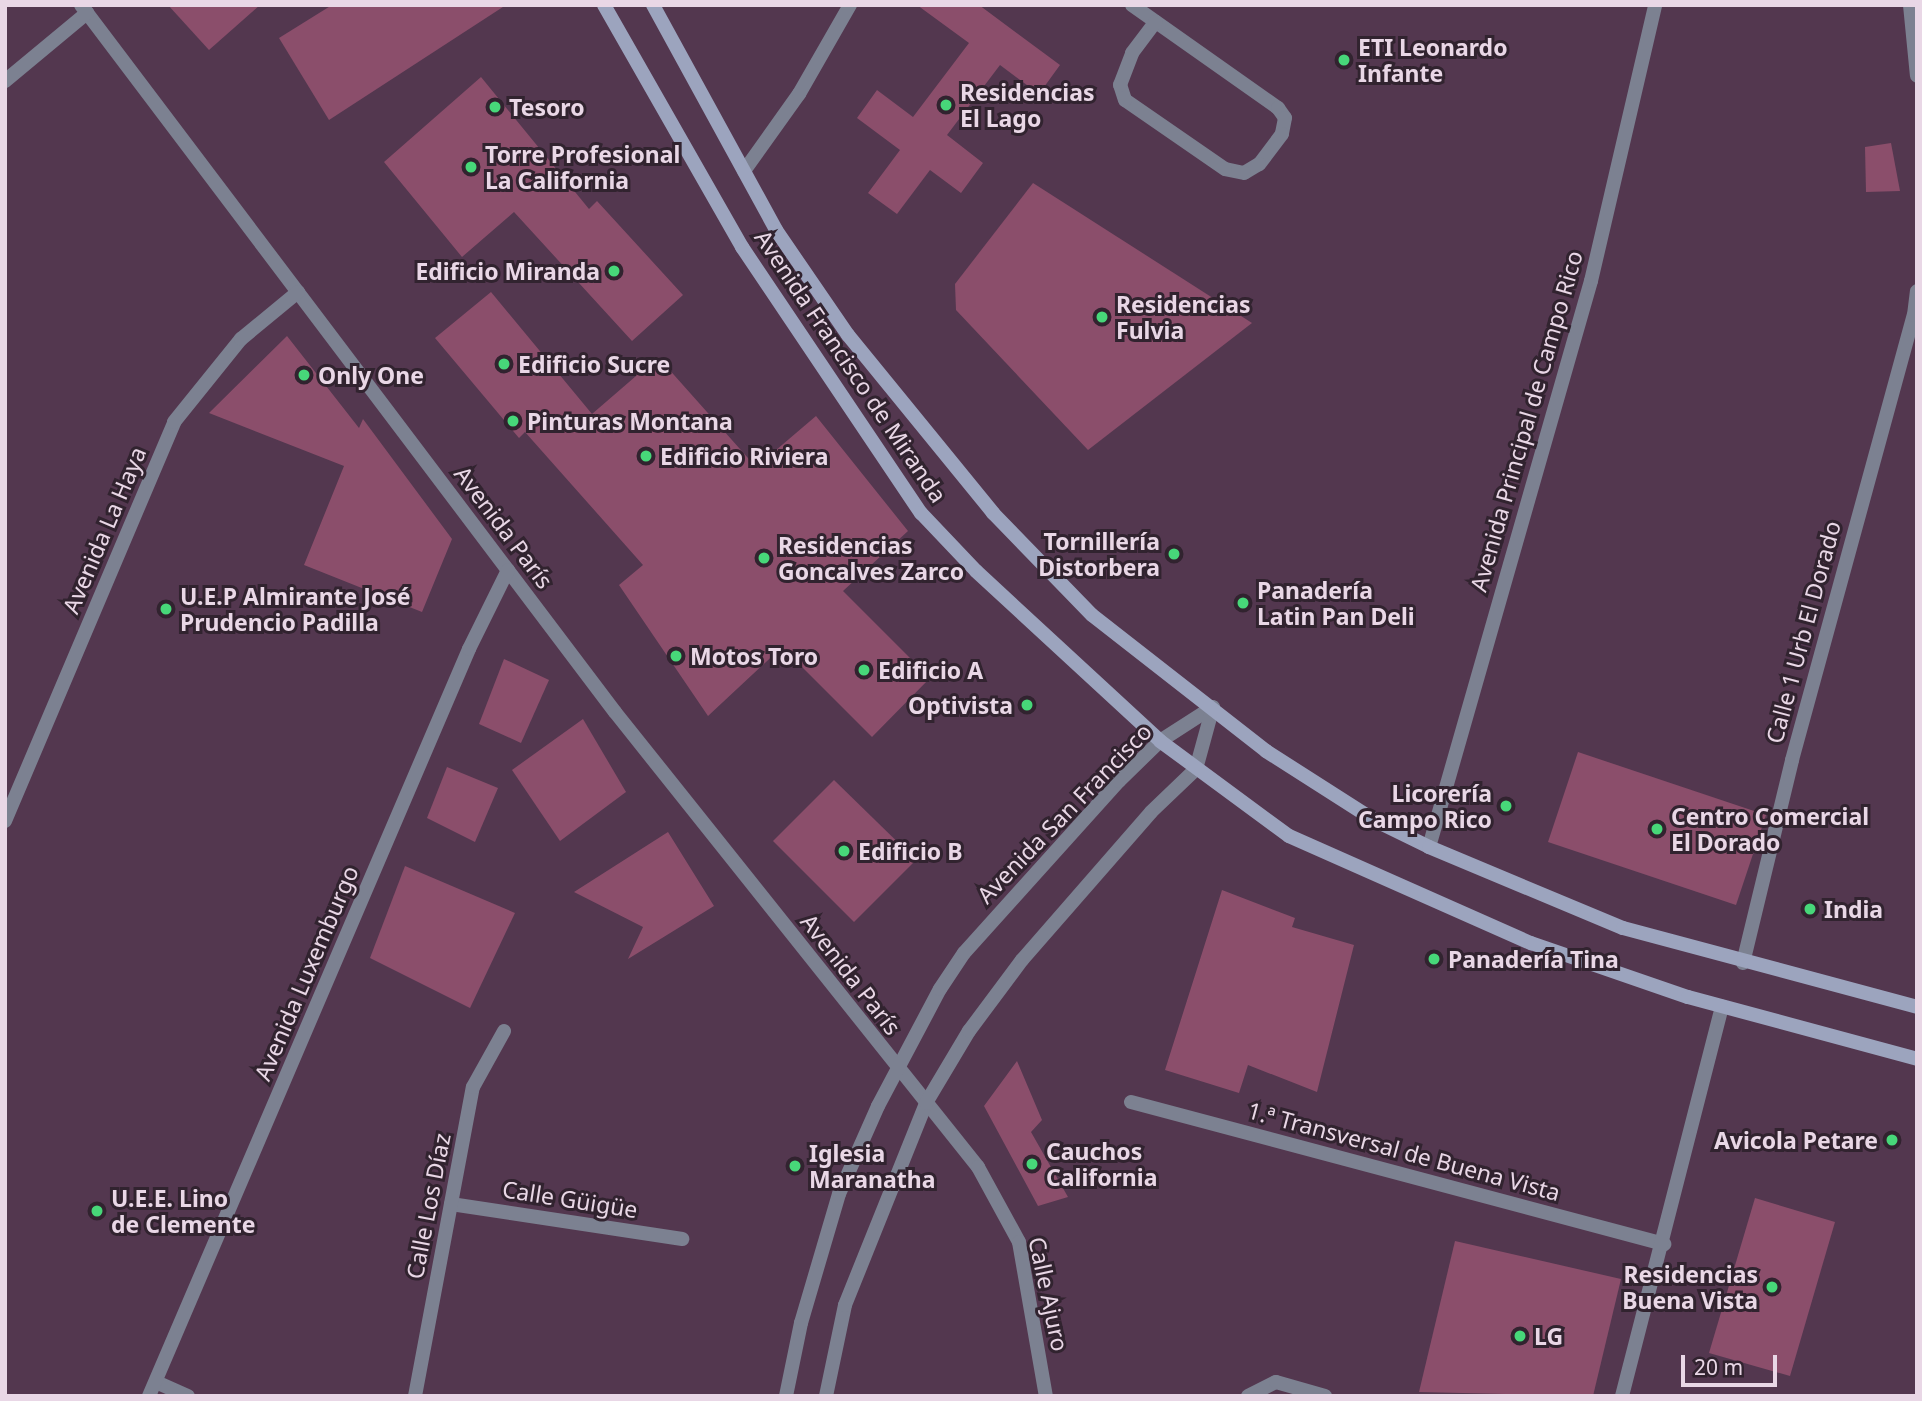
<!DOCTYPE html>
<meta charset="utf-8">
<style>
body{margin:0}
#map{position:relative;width:1922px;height:1401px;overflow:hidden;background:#53374f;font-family:"Noto Sans",sans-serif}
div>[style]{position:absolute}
.building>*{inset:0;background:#8b4e6b}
.service>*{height:14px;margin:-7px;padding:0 7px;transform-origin:7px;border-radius:7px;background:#7c8191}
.minor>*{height:14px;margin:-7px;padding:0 7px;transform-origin:7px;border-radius:7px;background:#7c8191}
.tertiary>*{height:14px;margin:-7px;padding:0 7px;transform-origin:7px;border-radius:7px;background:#7c8191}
.secondary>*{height:14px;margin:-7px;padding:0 7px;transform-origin:7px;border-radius:7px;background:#9ca4be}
.dots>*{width:19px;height:19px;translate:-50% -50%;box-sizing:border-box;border:4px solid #31232f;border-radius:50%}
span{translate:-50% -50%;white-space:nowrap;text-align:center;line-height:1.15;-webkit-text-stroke:6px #31232f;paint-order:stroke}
.poi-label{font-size:23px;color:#e9d7e6;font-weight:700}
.left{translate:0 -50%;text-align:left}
.right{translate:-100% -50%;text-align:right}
.street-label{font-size:23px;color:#e9d7e6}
.frame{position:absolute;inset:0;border:7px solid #e9d7e6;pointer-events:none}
.scale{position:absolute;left:1681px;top:1355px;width:96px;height:32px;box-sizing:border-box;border:4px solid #e9d7e6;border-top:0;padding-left:9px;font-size:21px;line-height:24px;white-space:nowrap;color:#e9d7e6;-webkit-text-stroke:5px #31232f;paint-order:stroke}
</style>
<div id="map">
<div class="building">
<div style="clip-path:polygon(168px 5px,260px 5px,209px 50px)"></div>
<div style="clip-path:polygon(332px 5px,506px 5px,329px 120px,279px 38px)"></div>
<div style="clip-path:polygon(917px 5px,979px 5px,1060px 65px,1039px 94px,1000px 65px,947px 135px,983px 163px,961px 193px,930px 170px,897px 214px,868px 193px,900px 150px,857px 118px,877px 90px,913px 117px,969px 43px)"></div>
<div style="clip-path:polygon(481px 77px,589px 209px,597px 201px,683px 295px,632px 341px,514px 212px,462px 257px,384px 162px)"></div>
<div style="clip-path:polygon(1891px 143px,1900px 191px,1866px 192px,1865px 147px)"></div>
<div style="clip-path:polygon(1033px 183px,1252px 323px,1088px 450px,956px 310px,955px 284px)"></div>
<div style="clip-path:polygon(491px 292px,592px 414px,658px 357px,756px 467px,816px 416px,908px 531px,843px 591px,930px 678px,872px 737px,782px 647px,708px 716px,619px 585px,643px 565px,525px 432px,519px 438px,435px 338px)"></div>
<div style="clip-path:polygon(287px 336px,359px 428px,363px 419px,452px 539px,422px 612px,304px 565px,344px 466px,209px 413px)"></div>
<div style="clip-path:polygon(504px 659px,549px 680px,521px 743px,479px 724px)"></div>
<div style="clip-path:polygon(583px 719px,626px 792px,560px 841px,512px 770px)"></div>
<div style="clip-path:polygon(1578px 752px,1766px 815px,1736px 905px,1548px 842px)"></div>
<div style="clip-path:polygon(447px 767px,498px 788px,475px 842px,427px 818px)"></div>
<div style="clip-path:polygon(834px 780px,916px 860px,854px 922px,773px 841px)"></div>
<div style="clip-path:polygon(668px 832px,714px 906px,628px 959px,643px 927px,574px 892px)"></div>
<div style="clip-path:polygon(405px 866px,515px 913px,470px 1008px,370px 958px)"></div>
<div style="clip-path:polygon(1222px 890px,1295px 918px,1292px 927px,1354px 945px,1317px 1092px,1248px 1065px,1239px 1093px,1165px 1070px)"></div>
<div style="clip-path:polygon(1017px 1061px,1042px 1120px,1031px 1132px,1068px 1197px,1038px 1206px,984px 1106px)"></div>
<div style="clip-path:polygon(1755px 1198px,1835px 1222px,1790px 1376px,1709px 1353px)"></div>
<div style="clip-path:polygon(1455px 1241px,1621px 1279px,1593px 1396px,1419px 1392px)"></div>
</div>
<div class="service">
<div style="left:1132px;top:5px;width:179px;rotate:35.2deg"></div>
<div style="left:1278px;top:108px;width:12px;rotate:55deg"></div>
<div style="left:1285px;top:118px;width:16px;rotate:101deg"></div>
<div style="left:1282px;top:134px;width:38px;rotate:127deg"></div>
<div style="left:1259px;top:164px;width:17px;rotate:149deg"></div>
<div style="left:1244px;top:173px;width:19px;rotate:-168deg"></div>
<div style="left:1225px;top:169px;width:121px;rotate:-145.4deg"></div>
<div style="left:1125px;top:100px;width:16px;rotate:-108deg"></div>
<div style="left:1120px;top:85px;width:34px;rotate:-69deg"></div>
<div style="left:1132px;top:53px;width:39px;rotate:-53deg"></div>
</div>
<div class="minor">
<div style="left:81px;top:5px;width:886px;rotate:52.94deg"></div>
<div style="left:615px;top:712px;width:582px;rotate:51.42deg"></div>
<div style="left:978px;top:1167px;width:85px;rotate:61.3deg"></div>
<div style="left:1019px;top:1242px;width:156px;rotate:80.1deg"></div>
<div style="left:1910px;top:5px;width:71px;rotate:84.4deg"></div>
<div style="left:5px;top:81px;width:107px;rotate:-39.7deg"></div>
<div style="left:744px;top:171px;width:95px;rotate:-54.5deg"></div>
<div style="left:799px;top:94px;width:103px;rotate:-60.2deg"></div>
<div style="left:5px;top:821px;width:433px;rotate:-67deg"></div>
<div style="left:174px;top:422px;width:107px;rotate:-51.1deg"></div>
<div style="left:241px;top:339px;width:74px;rotate:-39.5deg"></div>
<div style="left:1429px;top:847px;width:589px;rotate:-74.03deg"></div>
<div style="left:1591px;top:281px;width:283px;rotate:-76.9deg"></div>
<div style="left:1743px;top:963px;width:209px;rotate:-76.4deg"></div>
<div style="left:1792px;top:760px;width:461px;rotate:-74.7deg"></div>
<div style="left:1914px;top:315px;width:24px;rotate:-83deg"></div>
<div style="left:1131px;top:1102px;width:552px;rotate:14.92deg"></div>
<div style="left:451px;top:1204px;width:234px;rotate:8.6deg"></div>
<div style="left:156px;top:1382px;width:35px;rotate:24deg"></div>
<div style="left:149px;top:1396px;width:813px;rotate:-66.81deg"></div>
<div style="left:469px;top:649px;width:88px;rotate:-63.7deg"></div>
<div style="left:415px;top:1396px;width:314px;rotate:-79.4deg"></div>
<div style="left:473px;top:1087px;width:64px;rotate:-61deg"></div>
<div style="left:1248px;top:1396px;width:31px;rotate:-27deg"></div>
<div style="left:1276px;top:1382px;width:51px;rotate:15.9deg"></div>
<div style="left:1622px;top:1396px;width:402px;rotate:-75.6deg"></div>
</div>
<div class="tertiary">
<div style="left:786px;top:1396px;width:75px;rotate:-78.4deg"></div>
<div style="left:801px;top:1323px;width:134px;rotate:-73.6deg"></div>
<div style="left:839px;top:1194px;width:96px;rotate:-66.1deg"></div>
<div style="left:878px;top:1106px;width:132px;rotate:-62.1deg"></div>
<div style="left:940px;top:989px;width:43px;rotate:-56.3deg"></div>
<div style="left:964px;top:953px;width:232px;rotate:-48deg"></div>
<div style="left:1119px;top:781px;width:57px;rotate:-44.3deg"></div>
<div style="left:1160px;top:741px;width:63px;rotate:-32.7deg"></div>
<div style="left:826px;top:1396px;width:93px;rotate:-78.2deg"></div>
<div style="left:845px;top:1305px;width:218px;rotate:-68.1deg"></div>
<div style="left:926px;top:1103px;width:84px;rotate:-59.2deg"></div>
<div style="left:969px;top:1031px;width:89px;rotate:-53.3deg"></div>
<div style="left:1022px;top:960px;width:196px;rotate:-48.9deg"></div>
<div style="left:1151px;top:812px;width:62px;rotate:-43.7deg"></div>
<div style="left:1196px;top:769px;width:64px;rotate:-74.7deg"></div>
</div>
<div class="secondary">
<div style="left:604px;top:5px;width:279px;rotate:60.3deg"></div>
<div style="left:742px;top:247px;width:321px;rotate:56.1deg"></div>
<div style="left:921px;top:513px;width:80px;rotate:46.5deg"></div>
<div style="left:976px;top:571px;width:251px;rotate:42.7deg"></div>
<div style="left:1160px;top:741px;width:160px;rotate:36.4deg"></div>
<div style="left:1289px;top:836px;width:265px;rotate:23.9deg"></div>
<div style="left:1531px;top:943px;width:166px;rotate:19deg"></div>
<div style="left:1688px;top:997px;width:237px;rotate:15.1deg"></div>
<div style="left:653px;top:5px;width:256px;rotate:61.3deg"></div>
<div style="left:776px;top:230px;width:127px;rotate:55.6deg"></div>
<div style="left:848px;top:335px;width:230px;rotate:50.8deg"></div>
<div style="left:993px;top:513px;width:142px;rotate:45.9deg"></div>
<div style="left:1092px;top:615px;width:221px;rotate:38deg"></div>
<div style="left:1266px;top:751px;width:128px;rotate:32.6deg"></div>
<div style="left:1374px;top:820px;width:61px;rotate:26.1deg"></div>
<div style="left:1429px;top:847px;width:210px;rotate:22.7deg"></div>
<div style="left:1623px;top:928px;width:304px;rotate:15deg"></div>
</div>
<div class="dots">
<div style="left:1344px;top:60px;background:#47d779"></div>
<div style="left:946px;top:105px;background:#47d779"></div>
<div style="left:495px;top:107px;background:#47d779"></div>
<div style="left:471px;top:167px;background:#47d779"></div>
<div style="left:614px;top:271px;background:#47d779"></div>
<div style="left:1102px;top:317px;background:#47d779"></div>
<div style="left:504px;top:364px;background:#47d779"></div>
<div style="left:304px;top:375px;background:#47d779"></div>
<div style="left:513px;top:421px;background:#47d779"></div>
<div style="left:646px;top:456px;background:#47d779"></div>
<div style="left:1174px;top:554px;background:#47d779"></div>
<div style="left:764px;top:558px;background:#47d779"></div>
<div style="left:1243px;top:603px;background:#47d779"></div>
<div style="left:166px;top:609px;background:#47d779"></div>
<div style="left:676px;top:656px;background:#47d779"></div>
<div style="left:864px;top:670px;background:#47d779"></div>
<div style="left:1027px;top:705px;background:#47d779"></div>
<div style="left:1506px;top:806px;background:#47d779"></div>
<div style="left:1657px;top:829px;background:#47d779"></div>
<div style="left:844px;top:851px;background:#47d779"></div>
<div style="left:1810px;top:909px;background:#47d779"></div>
<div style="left:1434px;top:959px;background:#47d779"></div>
<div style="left:1892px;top:1140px;background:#47d779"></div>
<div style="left:1032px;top:1164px;background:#47d779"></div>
<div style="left:795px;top:1166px;background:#47d779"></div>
<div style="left:97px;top:1211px;background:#47d779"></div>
<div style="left:1772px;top:1287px;background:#47d779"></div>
<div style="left:1520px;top:1336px;background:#47d779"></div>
</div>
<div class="poi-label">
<span class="left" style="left:1358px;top:60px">ETI Leonardo<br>Infante</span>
<span class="left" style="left:960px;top:105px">Residencias<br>El Lago</span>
<span class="left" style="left:509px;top:107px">Tesoro</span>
<span class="left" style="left:485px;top:167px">Torre Profesional<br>La California</span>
<span class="right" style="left:600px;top:271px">Edificio Miranda</span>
<span class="left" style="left:1116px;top:317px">Residencias<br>Fulvia</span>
<span class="left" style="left:518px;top:364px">Edificio Sucre</span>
<span class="left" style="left:318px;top:375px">Only One</span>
<span class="left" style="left:527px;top:421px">Pinturas Montana</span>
<span class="left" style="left:660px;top:456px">Edificio Riviera</span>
<span class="right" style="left:1160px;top:554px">Tornillería<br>Distorbera</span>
<span class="left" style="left:778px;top:558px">Residencias<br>Goncalves Zarco</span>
<span class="left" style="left:1257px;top:603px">Panadería<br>Latin Pan Deli</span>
<span class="left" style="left:180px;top:609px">U.E.P Almirante José<br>Prudencio Padilla</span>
<span class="left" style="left:690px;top:656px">Motos Toro</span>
<span class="left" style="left:878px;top:670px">Edificio A</span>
<span class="right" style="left:1013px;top:705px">Optivista</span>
<span class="right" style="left:1492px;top:806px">Licorería<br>Campo Rico</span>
<span class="left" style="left:1671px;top:829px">Centro Comercial<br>El Dorado</span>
<span class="left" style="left:858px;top:851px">Edificio B</span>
<span class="left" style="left:1824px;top:909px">India</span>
<span class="left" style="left:1448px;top:959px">Panadería Tina</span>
<span class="right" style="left:1878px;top:1140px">Avicola Petare</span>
<span class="left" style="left:1046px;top:1164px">Cauchos<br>California</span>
<span class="left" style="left:809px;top:1166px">Iglesia<br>Maranatha</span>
<span class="left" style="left:111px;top:1211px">U.E.E. Lino<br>de Clemente</span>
<span class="right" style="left:1758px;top:1287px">Residencias<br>Buena Vista</span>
<span class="left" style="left:1534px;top:1336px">LG</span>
</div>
<div class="street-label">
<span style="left:851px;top:366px;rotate:56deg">Avenida Francisco de Miranda</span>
<span style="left:1526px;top:421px;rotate:-74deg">Avenida Principal de Campo Rico</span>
<span style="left:504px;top:527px;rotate:53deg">Avenida París</span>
<span style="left:104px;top:530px;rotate:-67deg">Avenida La Haya</span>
<span style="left:1803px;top:632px;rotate:-75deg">Calle 1 Urb El Dorado</span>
<span style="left:1064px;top:813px;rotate:-46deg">Avenida San Francisco</span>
<span style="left:306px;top:973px;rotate:-67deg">Avenida Luxemburgo</span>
<span style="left:851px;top:974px;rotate:52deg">Avenida París</span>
<span style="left:1404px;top:1151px;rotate:15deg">1.ª Transversal de Buena Vista</span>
<span style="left:570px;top:1199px;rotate:9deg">Calle Güigüe</span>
<span style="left:428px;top:1206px;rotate:-79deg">Calle Los Díaz</span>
<span style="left:1049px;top:1294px;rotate:78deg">Calle Ajuro</span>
</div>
<div class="frame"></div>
<div class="scale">20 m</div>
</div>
